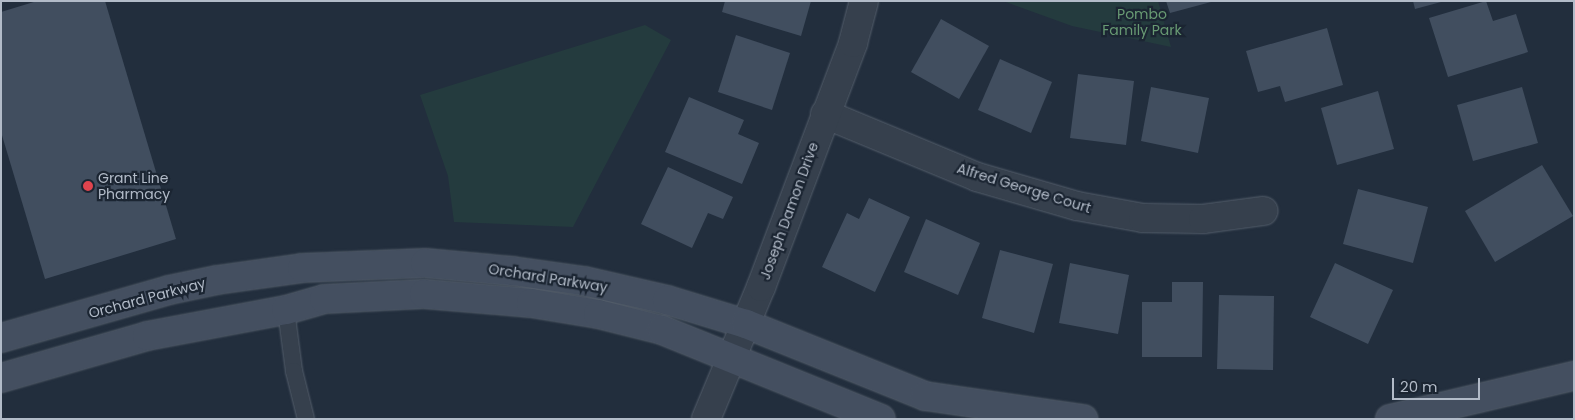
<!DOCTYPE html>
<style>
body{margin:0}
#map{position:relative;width:1575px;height:420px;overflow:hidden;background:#222e3d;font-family:Poppins,sans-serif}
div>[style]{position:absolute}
.green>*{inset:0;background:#243b3e}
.building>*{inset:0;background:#414e5f}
.roads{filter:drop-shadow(0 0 1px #545e6b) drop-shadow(0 0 1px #545e6b)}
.lane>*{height:16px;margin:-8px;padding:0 8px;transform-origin:8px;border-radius:8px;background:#36404d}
.street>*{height:28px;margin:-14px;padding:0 14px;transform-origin:14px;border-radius:14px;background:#36404d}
.secondary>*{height:28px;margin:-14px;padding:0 14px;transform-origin:14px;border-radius:14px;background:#444f60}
.dots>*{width:14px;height:14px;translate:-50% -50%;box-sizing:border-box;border:2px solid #1b2532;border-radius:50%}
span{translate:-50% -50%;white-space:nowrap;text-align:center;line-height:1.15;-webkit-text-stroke:4.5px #1b2532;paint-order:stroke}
.park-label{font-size:14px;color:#689a73}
.poi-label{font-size:14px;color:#b2bbc8}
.left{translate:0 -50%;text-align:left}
.street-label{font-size:14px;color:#b2bbc8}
.frame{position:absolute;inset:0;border:2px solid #b2bbc8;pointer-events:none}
.scale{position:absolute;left:1392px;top:378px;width:88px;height:22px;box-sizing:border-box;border:2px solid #b2bbc8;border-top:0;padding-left:6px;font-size:15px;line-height:18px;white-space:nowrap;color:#b2bbc8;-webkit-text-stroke:4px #1b2532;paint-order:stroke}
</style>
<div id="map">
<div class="green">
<div style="clip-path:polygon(1003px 1px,1158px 1px,1171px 47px,1072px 26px)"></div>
<div style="clip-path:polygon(645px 25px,671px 40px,573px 227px,454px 222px,448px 176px,420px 95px)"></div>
</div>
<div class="building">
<div style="clip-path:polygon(37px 1px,105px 1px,176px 239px,45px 279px,1px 132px,1px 12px)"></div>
<div style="clip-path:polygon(725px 1px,811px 1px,801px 36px,722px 12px)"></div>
<div style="clip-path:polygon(1166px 1px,1211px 1px,1211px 2px,1170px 13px)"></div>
<div style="clip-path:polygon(1413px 1px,1441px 1px,1441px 2px,1415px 9px)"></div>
<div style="clip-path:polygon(1486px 1px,1493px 21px,1516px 14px,1528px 52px,1448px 77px,1429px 18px)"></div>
<div style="clip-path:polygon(941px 19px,989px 46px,959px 99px,911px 72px)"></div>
<div style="clip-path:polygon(1327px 28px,1343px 85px,1285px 102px,1280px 86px,1258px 92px,1246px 51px)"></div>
<div style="clip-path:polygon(736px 35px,790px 53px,772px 110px,718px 92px)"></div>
<div style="clip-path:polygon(1000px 59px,1052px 82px,1031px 133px,978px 110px)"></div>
<div style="clip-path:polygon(1078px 74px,1134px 81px,1126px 145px,1070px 138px)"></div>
<div style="clip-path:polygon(1151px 87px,1209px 98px,1198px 153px,1141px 141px)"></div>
<div style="clip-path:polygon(1522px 87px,1538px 143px,1473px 161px,1457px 105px)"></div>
<div style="clip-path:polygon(1378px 91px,1394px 149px,1337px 165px,1321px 108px)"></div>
<div style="clip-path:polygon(689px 97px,744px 120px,738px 134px,759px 143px,742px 184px,665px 152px)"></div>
<div style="clip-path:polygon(1542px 165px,1573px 216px,1495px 262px,1465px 211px)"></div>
<div style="clip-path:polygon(668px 167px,733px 197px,723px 219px,708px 213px,692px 248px,641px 224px)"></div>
<div style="clip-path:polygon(1358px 189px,1428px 207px,1413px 263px,1343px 244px)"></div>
<div style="clip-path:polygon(869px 198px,910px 217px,875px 292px,822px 267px,847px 213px,859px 219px)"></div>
<div style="clip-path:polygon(926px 219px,980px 243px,958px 295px,904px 272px)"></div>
<div style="clip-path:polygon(1000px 250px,1053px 264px,1034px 333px,982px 318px)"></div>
<div style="clip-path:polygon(1070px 263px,1129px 275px,1118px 334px,1059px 323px)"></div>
<div style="clip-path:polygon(1335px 263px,1393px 290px,1368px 344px,1310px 317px)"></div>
<div style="clip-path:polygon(1172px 282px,1203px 282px,1202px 357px,1142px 357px,1142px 302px,1172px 302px)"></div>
<div style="clip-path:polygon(1219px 295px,1274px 296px,1273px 370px,1217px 369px)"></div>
</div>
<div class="roads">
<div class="lane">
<div style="left:286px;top:310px;width:62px;rotate:82.5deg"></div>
<div style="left:294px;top:371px;width:49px;rotate:76deg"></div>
</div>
<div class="street">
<div style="left:825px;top:114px;width:165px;rotate:22.5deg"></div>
<div style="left:977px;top:177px;width:104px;rotate:16.2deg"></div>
<div style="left:1077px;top:206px;width:67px;rotate:10.3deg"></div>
<div style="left:1143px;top:218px;width:60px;rotate:1deg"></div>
<div style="left:1203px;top:219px;width:61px;rotate:-7.6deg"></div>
<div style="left:706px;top:419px;width:143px;rotate:-67.4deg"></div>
<div style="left:761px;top:287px;width:261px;rotate:-69.3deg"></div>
<div style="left:853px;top:43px;width:43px;rotate:-75.3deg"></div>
</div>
<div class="secondary">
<div style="left:1px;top:338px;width:175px;rotate:-15.9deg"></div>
<div style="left:169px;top:290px;width:49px;rotate:-11.8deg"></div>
<div style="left:217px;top:280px;width:86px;rotate:-8deg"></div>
<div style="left:302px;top:268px;width:123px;rotate:-2.3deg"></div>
<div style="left:425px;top:263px;width:88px;rotate:5.2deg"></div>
<div style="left:513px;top:271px;width:72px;rotate:8deg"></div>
<div style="left:584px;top:281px;width:85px;rotate:12.9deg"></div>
<div style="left:667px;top:300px;width:83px;rotate:16.9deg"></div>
<div style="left:746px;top:324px;width:193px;rotate:21.9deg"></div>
<div style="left:925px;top:396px;width:160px;rotate:8.3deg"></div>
<div style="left:1px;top:378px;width:152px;rotate:-16deg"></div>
<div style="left:147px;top:336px;width:141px;rotate:-10.6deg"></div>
<div style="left:286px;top:310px;width:40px;rotate:-16deg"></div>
<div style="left:324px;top:299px;width:100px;rotate:-2.9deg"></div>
<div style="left:424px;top:294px;width:107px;rotate:4.8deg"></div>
<div style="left:531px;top:303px;width:68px;rotate:9.3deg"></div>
<div style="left:598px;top:314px;width:66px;rotate:14deg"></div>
<div style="left:662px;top:330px;width:236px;rotate:22.1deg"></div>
<div style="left:1390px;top:419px;width:189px;rotate:-13.2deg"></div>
</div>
</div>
<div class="dots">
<div style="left:88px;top:186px;background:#e0444e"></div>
</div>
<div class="park-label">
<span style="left:1142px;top:22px">Pombo<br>Family Park</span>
</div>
<div class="poi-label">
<span class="left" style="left:98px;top:186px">Grant Line<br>Pharmacy</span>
</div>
<div class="street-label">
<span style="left:1024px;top:188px;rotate:17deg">Alfred George Court</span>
<span style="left:789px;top:211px;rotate:-70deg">Joseph Damon Drive</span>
<span style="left:548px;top:278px;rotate:9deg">Orchard Parkway</span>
<span style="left:147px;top:298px;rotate:-15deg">Orchard Parkway</span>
</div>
<div class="frame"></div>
<div class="scale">20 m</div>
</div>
